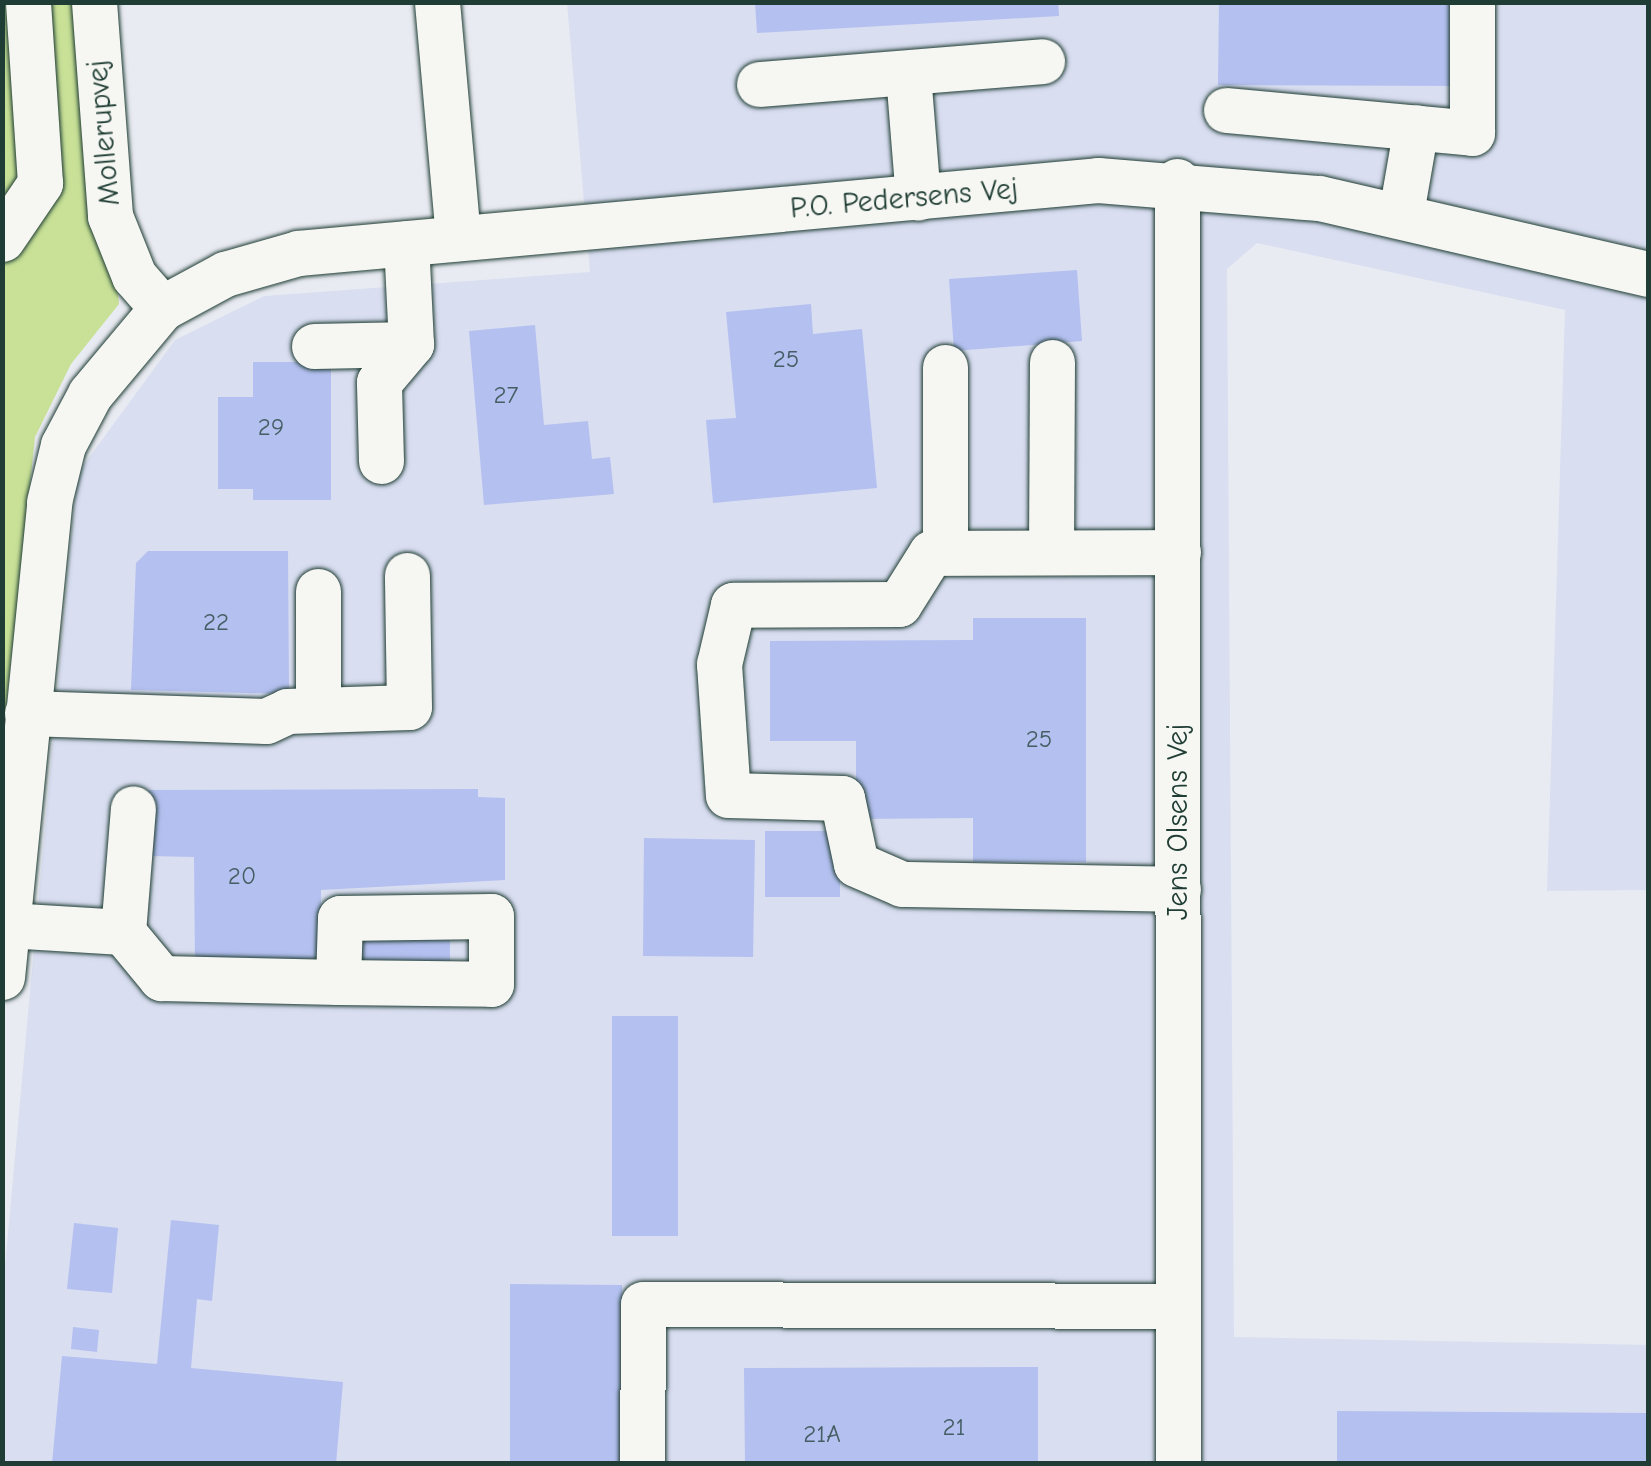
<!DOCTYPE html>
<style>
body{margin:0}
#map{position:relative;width:1651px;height:1466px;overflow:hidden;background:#e9ebf2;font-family:"Comic Neue",sans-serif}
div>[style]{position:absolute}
.built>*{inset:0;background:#d9def1}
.green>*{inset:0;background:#c8e197}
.building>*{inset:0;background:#b4c0f0}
.roads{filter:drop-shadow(0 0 2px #1f3d34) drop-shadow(0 0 2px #1f3d34)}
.minor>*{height:45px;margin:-22.5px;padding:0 22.5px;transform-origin:22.5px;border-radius:22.5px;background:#f6f6f2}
span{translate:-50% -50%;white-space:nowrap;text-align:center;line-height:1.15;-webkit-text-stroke:10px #f6f6f2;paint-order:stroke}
.number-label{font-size:25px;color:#445e63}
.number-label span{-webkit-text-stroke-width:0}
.street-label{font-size:30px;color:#1f3d34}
.frame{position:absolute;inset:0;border:5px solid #1f3d34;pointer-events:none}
</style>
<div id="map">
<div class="built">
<div style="clip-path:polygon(567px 3px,1648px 3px,1648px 890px,1547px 891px,1565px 310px,1257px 243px,1227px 269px,1234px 1337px,1648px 1345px,1648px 1463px,3px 1464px,3px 1289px,77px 474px,175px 340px,264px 296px,590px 272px)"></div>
</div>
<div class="green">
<div style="clip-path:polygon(3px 3px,86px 3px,119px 304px,71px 364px,35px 437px,3px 736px)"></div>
</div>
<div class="building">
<div style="clip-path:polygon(755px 2px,1058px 2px,1059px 16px,757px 33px)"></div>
<div style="clip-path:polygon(1219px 2px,1466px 2px,1465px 86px,1218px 85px)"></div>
<div style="clip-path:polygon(1077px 270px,1082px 341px,954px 351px,949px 279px)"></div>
<div style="clip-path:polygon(811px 304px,813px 334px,862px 329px,877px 488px,713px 503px,706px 420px,736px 418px,726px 312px)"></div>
<div style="clip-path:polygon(535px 325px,544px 425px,588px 421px,592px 459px,610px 457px,614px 494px,484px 505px,469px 331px)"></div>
<div style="clip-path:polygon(253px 362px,331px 362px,331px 500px,253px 500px,253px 489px,218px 489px,218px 397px,253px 397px)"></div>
<div style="clip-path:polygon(148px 551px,288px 551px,289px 694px,131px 690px,136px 563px)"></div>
<div style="clip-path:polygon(973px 618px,1086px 618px,1086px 862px,973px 862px,973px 818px,856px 819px,856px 741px,770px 741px,770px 641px,973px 640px)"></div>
<div style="clip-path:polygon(478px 789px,478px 797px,505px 798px,505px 880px,321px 890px,320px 965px,195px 966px,194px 857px,150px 856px,148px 790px)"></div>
<div style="clip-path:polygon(765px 831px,840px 831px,840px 897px,765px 897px)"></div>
<div style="clip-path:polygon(644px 838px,755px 840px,753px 957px,643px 956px)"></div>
<div style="clip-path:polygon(355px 935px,450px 935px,450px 971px,355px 971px)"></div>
<div style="clip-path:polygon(612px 1016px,678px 1016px,678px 1236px,612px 1236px)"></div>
<div style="clip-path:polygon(171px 1220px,219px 1225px,212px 1301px,197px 1299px,191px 1368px,343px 1382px,336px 1464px,52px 1464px,62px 1356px,157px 1364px)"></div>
<div style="clip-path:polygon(74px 1223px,118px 1228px,112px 1293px,67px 1289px)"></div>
<div style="clip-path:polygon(510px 1284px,622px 1285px,621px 1464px,510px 1464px)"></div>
<div style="clip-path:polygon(73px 1327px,99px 1330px,97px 1352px,71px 1349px)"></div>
<div style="clip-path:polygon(1038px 1367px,1038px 1464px,745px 1464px,744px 1368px)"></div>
<div style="clip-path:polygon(1337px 1411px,1648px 1413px,1648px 1464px,1337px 1464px)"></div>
</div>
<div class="roads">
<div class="minor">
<div style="left:94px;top:2px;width:215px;rotate:85.7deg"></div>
<div style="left:110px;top:216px;width:65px;rotate:68.2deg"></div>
<div style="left:134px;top:276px;width:43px;rotate:48.8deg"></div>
<div style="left:437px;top:2px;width:237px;rotate:84.9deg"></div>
<div style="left:908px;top:74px;width:124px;rotate:85.4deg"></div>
<div style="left:759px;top:84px;width:284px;rotate:-4.6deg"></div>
<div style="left:1226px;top:110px;width:247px;rotate:5.3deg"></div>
<div style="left:1472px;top:133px;width:131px;rotate:-90deg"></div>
<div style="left:1177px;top:181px;width:1283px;rotate:89.96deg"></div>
<div style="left:1401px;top:213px;width:87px;rotate:-80.1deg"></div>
<div style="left:2px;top:239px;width:68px;rotate:-55.8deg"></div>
<div style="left:40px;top:183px;width:181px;rotate:-93.8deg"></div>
<div style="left:314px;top:346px;width:97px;rotate:-1.2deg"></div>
<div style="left:411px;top:344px;width:101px;rotate:-92.8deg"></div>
<div style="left:945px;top:367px;width:185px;rotate:90deg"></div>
<div style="left:381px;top:461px;width:79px;rotate:-91.5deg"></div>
<div style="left:379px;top:382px;width:50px;rotate:-49.9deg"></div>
<div style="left:1051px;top:552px;width:190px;rotate:-89.7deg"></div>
<div style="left:1178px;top:552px;width:247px;rotate:179.8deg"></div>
<div style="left:931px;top:553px;width:60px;rotate:122.1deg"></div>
<div style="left:899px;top:604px;width:166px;rotate:179.7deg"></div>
<div style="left:733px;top:605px;width:61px;rotate:103.3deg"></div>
<div style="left:719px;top:664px;width:131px;rotate:86.1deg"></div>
<div style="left:728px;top:795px;width:114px;rotate:1.5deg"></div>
<div style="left:842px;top:798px;width:67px;rotate:78deg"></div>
<div style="left:856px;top:864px;width:50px;rotate:23.5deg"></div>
<div style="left:902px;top:884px;width:276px;rotate:1deg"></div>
<div style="left:318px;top:591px;width:119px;rotate:90deg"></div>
<div style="left:27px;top:713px;width:239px;rotate:1.9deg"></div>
<div style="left:266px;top:721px;width:23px;rotate:-25deg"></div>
<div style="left:287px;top:711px;width:122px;rotate:-1.9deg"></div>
<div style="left:409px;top:707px;width:132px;rotate:-90.9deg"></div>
<div style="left:7px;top:925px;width:116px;rotate:3.5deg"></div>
<div style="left:123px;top:932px;width:60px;rotate:50.4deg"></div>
<div style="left:161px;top:978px;width:177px;rotate:1.3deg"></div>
<div style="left:338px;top:982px;width:153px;rotate:0.7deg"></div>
<div style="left:491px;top:984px;width:68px;rotate:-90deg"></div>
<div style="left:491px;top:916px;width:151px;rotate:179.2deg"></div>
<div style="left:340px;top:918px;width:64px;rotate:91.8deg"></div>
<div style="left:123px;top:932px;width:124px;rotate:-85.4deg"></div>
<div style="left:2px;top:977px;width:477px;rotate:-84.3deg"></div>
<div style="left:49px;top:502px;width:59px;rotate:-76.2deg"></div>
<div style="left:63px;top:445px;width:58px;rotate:-62.1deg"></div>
<div style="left:90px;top:394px;width:112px;rotate:-50.1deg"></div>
<div style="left:162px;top:308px;width:72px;rotate:-28.4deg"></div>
<div style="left:225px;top:274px;width:76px;rotate:-16deg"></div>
<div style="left:298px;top:253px;width:803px;rotate:-5.21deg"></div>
<div style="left:1098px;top:180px;width:222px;rotate:4.7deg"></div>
<div style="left:1319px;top:198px;width:338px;rotate:13deg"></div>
<div style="left:642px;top:1464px;width:160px;rotate:-89.6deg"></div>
<div style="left:643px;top:1304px;width:535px;rotate:0.21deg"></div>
</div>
</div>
<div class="number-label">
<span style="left:786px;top:359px">25</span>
<span style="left:506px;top:395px">27</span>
<span style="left:271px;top:427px">29</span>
<span style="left:216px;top:622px">22</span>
<span style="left:1039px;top:739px">25</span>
<span style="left:242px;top:876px">20</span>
<span style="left:954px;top:1427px">21</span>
<span style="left:822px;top:1434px">21A</span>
</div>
<div class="street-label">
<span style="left:104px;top:133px;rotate:-95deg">Mollerupvej</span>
<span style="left:904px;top:199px;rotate:-5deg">P.O. Pedersens Vej</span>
<span style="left:1178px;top:822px;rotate:-90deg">Jens Olsens Vej</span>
</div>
<div class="frame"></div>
</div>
